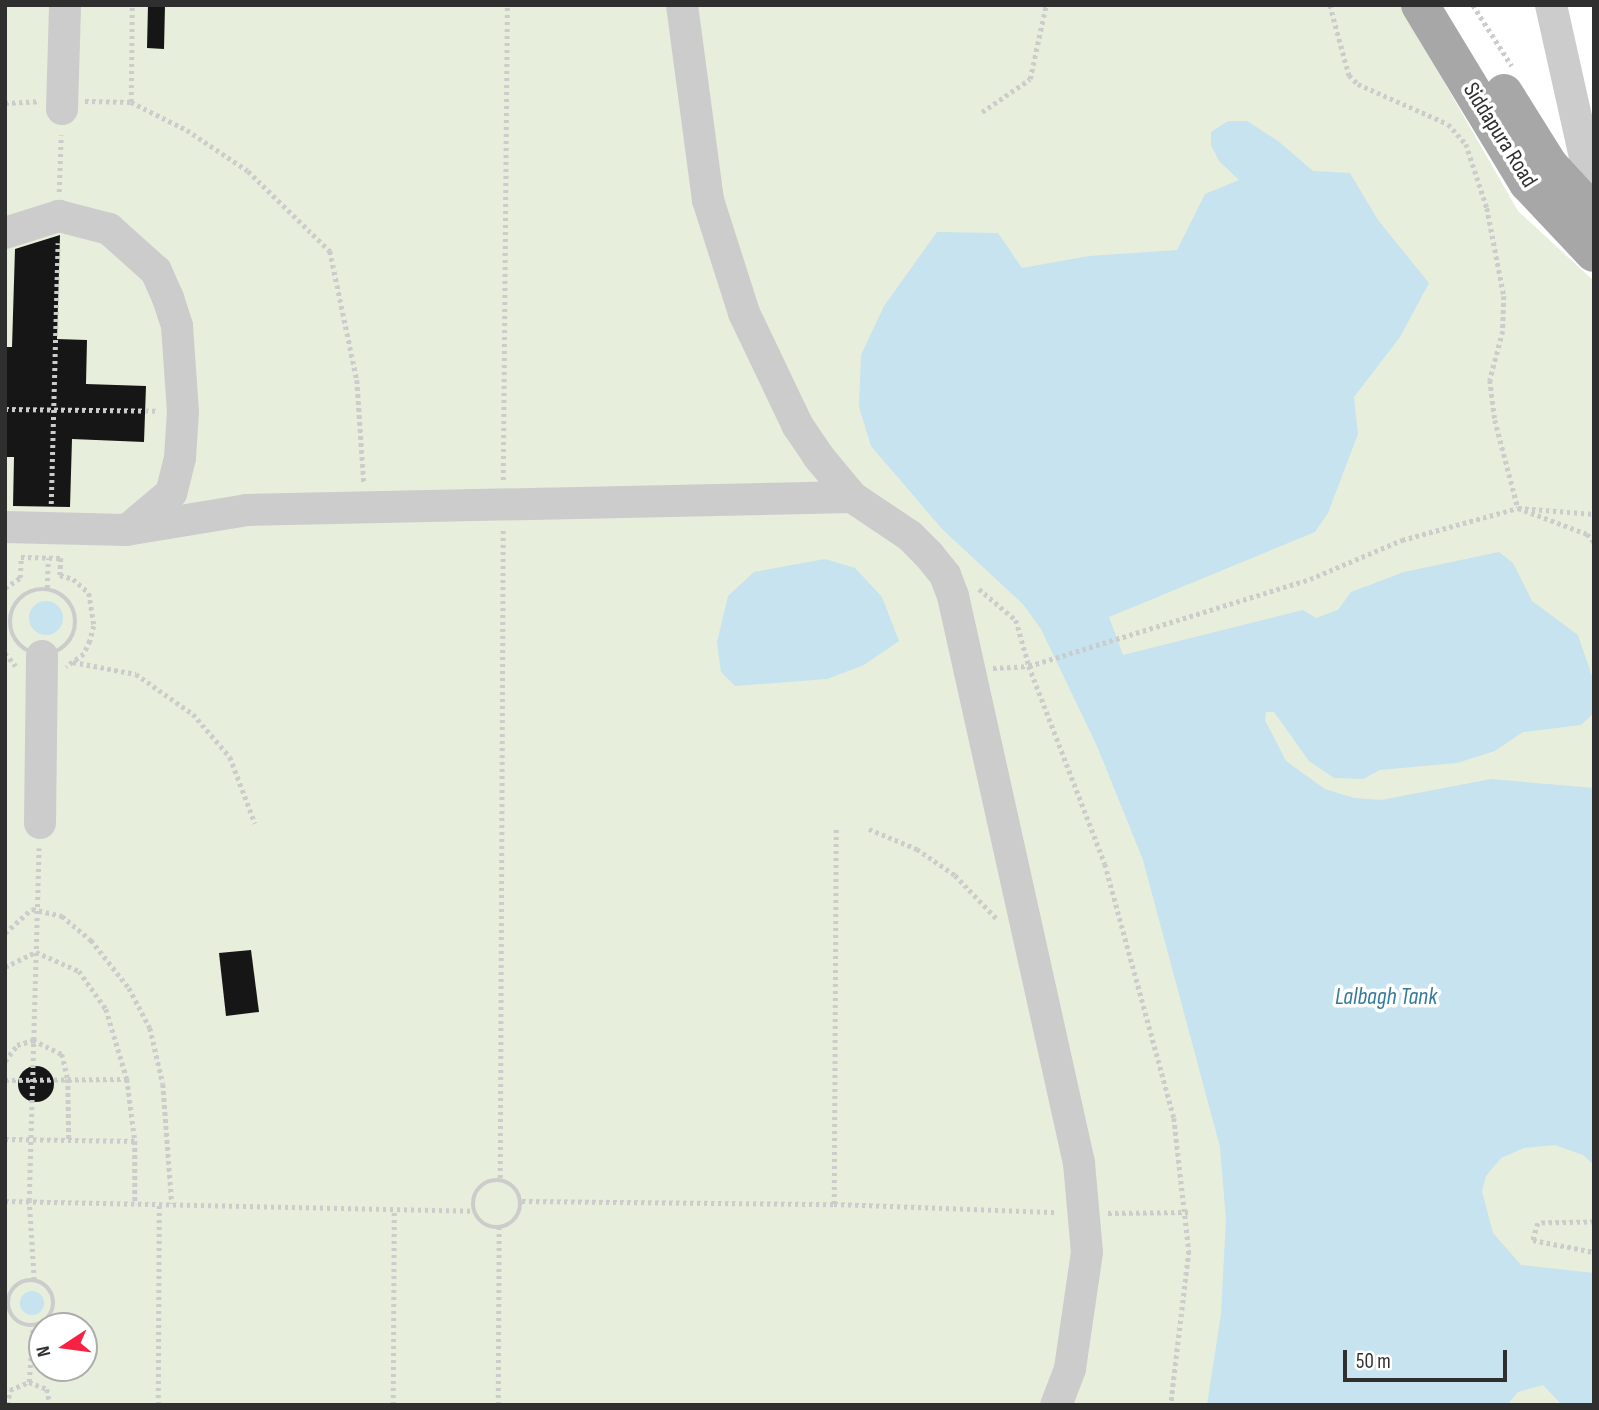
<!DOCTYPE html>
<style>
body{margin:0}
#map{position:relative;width:1599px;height:1410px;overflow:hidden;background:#fff;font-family:"Sofia Sans Condensed",sans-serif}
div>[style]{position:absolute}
.green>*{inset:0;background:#e7eedb}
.water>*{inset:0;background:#c6e3ef}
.round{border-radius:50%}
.building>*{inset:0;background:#161616}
.path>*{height:4.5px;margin-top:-2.25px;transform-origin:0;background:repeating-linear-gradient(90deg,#ccc 0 3.5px,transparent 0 7px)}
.path>.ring{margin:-2.25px;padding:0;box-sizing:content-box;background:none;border:4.5px solid #ccc;border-radius:50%}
.minor>*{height:32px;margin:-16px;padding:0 16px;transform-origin:16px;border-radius:16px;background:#ccc}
.major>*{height:38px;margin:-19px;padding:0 19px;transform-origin:19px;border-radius:19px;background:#a7a7a7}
span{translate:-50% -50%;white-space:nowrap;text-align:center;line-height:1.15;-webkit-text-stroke:7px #fff;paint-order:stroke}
.street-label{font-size:23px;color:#2f2f2f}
.water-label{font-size:24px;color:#347b99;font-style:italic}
.frame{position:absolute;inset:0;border:7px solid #2f2f2f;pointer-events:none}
.north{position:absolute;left:28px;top:1312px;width:70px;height:70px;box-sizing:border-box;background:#fff;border:2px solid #acacac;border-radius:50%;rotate:257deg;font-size:19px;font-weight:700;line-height:28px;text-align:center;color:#2f2f2f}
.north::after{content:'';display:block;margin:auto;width:24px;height:32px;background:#f62143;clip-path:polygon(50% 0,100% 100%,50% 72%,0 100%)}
.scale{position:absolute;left:1343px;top:1350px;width:164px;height:32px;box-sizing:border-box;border:4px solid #2f2f2f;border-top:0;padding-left:9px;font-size:21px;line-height:24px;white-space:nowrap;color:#2f2f2f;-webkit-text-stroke:5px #fff;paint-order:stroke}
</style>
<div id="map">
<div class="green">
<div style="clip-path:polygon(evenodd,5px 5px,1400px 5px,1518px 211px,1594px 281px,1594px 1405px,5px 1405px,5px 5px,42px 1326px,84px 1326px,84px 1368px,42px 1368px,42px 1326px)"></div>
</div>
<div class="water">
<div style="clip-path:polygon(1228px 121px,1247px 121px,1278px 141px,1313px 171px,1350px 173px,1378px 220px,1429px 283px,1400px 337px,1354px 397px,1358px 434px,1328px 513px,1315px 532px,1109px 617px,1123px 655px,1303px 610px,1316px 618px,1338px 610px,1351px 592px,1404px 572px,1499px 552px,1513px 563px,1532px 601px,1578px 635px,1594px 682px,1594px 713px,1581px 725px,1523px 732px,1495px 751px,1457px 763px,1380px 770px,1363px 779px,1334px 778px,1309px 761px,1274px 712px,1266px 712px,1265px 720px,1286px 761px,1325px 789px,1354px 798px,1381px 800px,1491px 779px,1594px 788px,1594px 1165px,1583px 1155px,1555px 1145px,1524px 1148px,1501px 1158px,1486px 1176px,1482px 1191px,1493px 1233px,1521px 1265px,1594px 1273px,1594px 1405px,1562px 1405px,1543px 1385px,1518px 1392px,1507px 1405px,1207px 1405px,1221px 1314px,1226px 1220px,1220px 1147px,1143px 860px,1097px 746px,1041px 629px,1023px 604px,943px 530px,871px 446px,859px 407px,861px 355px,884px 306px,937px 232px,998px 233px,1022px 268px,1089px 256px,1177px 250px,1205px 194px,1239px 180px,1219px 161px,1211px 145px,1211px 132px)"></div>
<div style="clip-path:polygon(825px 559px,855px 568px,882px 597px,899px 641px,864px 665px,827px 679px,735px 686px,721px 672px,717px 642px,728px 596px,754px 572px)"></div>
<div class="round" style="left:29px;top:601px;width:34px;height:34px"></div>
<div class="round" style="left:20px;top:1291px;width:24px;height:24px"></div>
</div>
<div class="building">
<div style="clip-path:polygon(148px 5px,165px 5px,164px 49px,147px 48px)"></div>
<div style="clip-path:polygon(60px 235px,57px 339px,87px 340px,86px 384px,146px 386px,144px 442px,72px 439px,70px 507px,13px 506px,14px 457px,5px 457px,5px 360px,6px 347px,12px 347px,15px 249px)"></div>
<div style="clip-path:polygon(251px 950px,259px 1012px,226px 1016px,219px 953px)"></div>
<div class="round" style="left:18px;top:1066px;width:36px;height:36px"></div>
</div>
<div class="path">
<div style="left:1330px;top:5px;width:73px;rotate:74.8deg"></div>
<div style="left:1349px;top:75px;width:13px;rotate:45deg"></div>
<div style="left:1358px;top:84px;width:98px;rotate:24deg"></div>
<div style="left:1448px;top:124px;width:27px;rotate:48deg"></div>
<div style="left:1466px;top:144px;width:67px;rotate:71.8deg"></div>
<div style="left:1487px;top:208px;width:90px;rotate:79.1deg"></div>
<div style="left:1504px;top:296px;width:35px;rotate:92deg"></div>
<div style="left:1503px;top:331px;width:51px;rotate:104.9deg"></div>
<div style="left:1490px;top:380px;width:40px;rotate:82.9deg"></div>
<div style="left:1495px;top:420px;width:91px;rotate:75.4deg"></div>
<div style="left:1518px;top:508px;width:74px;rotate:20.6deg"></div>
<div style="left:1587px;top:534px;width:11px;rotate:49deg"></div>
<div style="left:1473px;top:5px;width:72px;rotate:57.4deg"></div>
<div style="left:85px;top:101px;width:46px;rotate:1.2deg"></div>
<div style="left:131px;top:102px;width:63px;rotate:26.6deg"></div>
<div style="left:187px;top:130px;width:73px;rotate:33.9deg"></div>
<div style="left:248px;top:171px;width:115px;rotate:44.3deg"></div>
<div style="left:330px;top:251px;width:132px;rotate:78.2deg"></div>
<div style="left:357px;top:380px;width:102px;rotate:86.1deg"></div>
<div style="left:131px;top:102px;width:97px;rotate:-89.4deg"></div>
<div style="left:5px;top:103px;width:33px;rotate:-3deg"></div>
<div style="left:982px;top:112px;width:58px;rotate:-34.5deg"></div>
<div style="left:1030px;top:79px;width:76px;rotate:-77.8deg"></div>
<div style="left:59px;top:192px;width:57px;rotate:-88deg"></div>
<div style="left:5px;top:409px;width:153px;rotate:0.7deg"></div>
<div style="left:503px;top:480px;width:475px;rotate:-89.5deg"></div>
<div style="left:51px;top:504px;width:261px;rotate:-88.5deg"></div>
<div style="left:5px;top:588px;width:18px;rotate:-34deg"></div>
<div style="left:20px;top:578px;width:21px;rotate:-87deg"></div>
<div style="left:21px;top:557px;width:40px;rotate:1.4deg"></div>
<div style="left:61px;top:558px;width:17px;rotate:93deg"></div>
<div style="left:60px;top:575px;width:14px;rotate:17deg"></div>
<div style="left:73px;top:579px;width:21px;rotate:41deg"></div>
<div style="left:89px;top:593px;width:33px;rotate:81deg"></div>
<div style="left:94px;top:626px;width:16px;rotate:105deg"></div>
<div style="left:90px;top:641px;width:14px;rotate:115deg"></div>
<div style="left:84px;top:654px;width:22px;rotate:144deg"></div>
<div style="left:47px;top:588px;width:30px;rotate:-88deg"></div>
<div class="ring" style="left:10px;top:589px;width:61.5px;height:61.5px"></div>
<div style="left:979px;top:589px;width:48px;rotate:40deg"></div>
<div style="left:1016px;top:620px;width:48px;rotate:74.2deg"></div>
<div style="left:1029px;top:666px;width:212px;rotate:69deg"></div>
<div style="left:1105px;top:864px;width:263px;rotate:74.8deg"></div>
<div style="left:1174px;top:1118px;width:134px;rotate:83.6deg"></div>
<div style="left:1189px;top:1251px;width:155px;rotate:96.7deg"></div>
<div style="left:5px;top:653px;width:17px;rotate:50deg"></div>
<div style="left:73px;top:662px;width:64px;rotate:10.8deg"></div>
<div style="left:136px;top:674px;width:70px;rotate:35.1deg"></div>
<div style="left:193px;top:714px;width:57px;rotate:49.3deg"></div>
<div style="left:230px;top:757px;width:71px;rotate:69.3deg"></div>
<div style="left:993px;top:668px;width:36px;rotate:-3deg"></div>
<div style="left:1029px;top:666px;width:294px;rotate:-17.2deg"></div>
<div style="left:1310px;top:579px;width:100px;rotate:-23deg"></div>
<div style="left:1402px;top:540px;width:120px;rotate:-15.4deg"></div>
<div style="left:1518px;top:508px;width:76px;rotate:4.5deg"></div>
<div style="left:869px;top:829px;width:52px;rotate:22.6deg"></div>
<div style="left:917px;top:849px;width:46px;rotate:34.4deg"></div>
<div style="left:955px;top:875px;width:62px;rotate:46.3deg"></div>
<div style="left:5px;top:933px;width:36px;rotate:-42deg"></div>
<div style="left:32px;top:909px;width:31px;rotate:13deg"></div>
<div style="left:62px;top:916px;width:38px;rotate:40deg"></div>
<div style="left:91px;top:940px;width:61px;rotate:51.6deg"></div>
<div style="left:129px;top:988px;width:45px;rotate:62.3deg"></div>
<div style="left:150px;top:1028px;width:57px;rotate:76.9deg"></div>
<div style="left:163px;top:1084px;width:120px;rotate:85.7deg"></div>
<div style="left:5px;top:967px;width:34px;rotate:-26deg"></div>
<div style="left:36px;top:952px;width:47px;rotate:23.8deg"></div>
<div style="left:79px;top:971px;width:47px;rotate:54.6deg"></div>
<div style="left:106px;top:1009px;width:73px;rotate:73.3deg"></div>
<div style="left:127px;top:1079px;width:63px;rotate:82.6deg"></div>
<div style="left:135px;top:1141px;width:63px;rotate:90deg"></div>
<div style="left:5px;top:1061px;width:20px;rotate:-53deg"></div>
<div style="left:17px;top:1045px;width:17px;rotate:-17deg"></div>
<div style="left:33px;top:1040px;width:32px;rotate:26deg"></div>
<div style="left:62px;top:1054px;width:26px;rotate:77deg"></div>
<div style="left:68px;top:1079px;width:61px;rotate:89.1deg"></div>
<div style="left:5px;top:1080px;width:122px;rotate:-0.5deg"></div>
<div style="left:5px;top:1139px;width:130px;rotate:0.9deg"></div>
<div style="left:500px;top:1178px;width:650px;rotate:-89.74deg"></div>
<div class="ring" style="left:473px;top:1180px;width:43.5px;height:43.5px"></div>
<div style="left:5px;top:1201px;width:468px;rotate:1.2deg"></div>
<div style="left:522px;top:1201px;width:312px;rotate:0.6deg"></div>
<div style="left:834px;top:1204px;width:223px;rotate:2.1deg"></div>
<div style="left:834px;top:1204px;width:375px;rotate:-89.7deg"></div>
<div style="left:1108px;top:1213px;width:80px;rotate:-0.7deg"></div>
<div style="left:1594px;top:1222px;width:56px;rotate:179deg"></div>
<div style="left:1538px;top:1223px;width:18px;rotate:106deg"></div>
<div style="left:1533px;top:1240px;width:62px;rotate:11.1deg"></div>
<div style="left:34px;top:1280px;width:79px;rotate:-93.6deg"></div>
<div style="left:29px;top:1201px;width:353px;rotate:-88.4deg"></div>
<div class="ring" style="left:8px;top:1280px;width:41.5px;height:41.5px"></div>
<div style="left:29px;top:1382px;width:56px;rotate:-85.9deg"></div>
<div style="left:7px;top:1405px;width:15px;rotate:-79deg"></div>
<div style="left:10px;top:1390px;width:21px;rotate:-23deg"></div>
<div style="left:29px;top:1382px;width:19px;rotate:21deg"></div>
<div style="left:47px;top:1389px;width:16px;rotate:79deg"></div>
<div style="left:158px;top:1405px;width:201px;rotate:-89.7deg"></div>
<div style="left:393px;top:1405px;width:195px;rotate:-89.7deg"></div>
<div style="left:498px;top:1405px;width:177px;rotate:-89.7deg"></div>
</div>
<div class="minor">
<div style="left:682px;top:5px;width:197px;rotate:82.4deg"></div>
<div style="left:708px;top:200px;width:119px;rotate:72.3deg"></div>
<div style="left:744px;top:313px;width:125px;rotate:64.5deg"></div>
<div style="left:798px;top:426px;width:36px;rotate:56deg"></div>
<div style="left:818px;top:456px;width:53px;rotate:50.3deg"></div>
<div style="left:852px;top:497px;width:70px;rotate:33.9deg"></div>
<div style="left:910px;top:536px;width:27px;rotate:45deg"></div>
<div style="left:929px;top:555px;width:26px;rotate:51deg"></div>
<div style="left:945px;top:575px;width:22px;rotate:69deg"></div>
<div style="left:953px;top:596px;width:581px;rotate:77.47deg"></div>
<div style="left:1079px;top:1163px;width:89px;rotate:84.9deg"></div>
<div style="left:1087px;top:1252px;width:118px;rotate:98.3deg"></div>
<div style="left:1070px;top:1369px;width:39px;rotate:111deg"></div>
<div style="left:1551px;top:5px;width:198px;rotate:77.4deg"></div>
<div style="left:62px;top:109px;width:104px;rotate:-88.3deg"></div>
<div style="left:5px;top:233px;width:57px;rotate:-17.5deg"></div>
<div style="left:59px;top:216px;width:52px;rotate:14.6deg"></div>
<div style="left:109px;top:229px;width:63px;rotate:41.8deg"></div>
<div style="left:156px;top:271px;width:30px;rotate:66deg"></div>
<div style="left:168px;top:298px;width:29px;rotate:72deg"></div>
<div style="left:177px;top:326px;width:85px;rotate:86deg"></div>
<div style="left:183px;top:411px;width:47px;rotate:93.7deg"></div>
<div style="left:180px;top:458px;width:36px;rotate:104deg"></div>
<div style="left:171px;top:493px;width:51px;rotate:139.8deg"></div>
<div style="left:5px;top:527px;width:121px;rotate:1.4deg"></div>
<div style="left:126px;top:530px;width:123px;rotate:-9.4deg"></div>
<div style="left:247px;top:510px;width:605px;rotate:-1.23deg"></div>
<div style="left:40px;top:823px;width:167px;rotate:-89.3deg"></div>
</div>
<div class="major">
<div style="left:1420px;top:5px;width:208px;rotate:58.8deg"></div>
<div style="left:1528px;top:183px;width:96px;rotate:46.7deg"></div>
<div style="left:1504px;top:93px;width:85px;rotate:58deg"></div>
<div style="left:1549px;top:165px;width:67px;rotate:47.4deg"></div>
</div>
<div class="street-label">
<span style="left:1500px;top:135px;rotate:58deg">Siddapura Road</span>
</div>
<div class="water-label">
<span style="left:1386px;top:997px">Lalbagh Tank</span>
</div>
<div class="frame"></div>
<div class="north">N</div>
<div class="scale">50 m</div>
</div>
